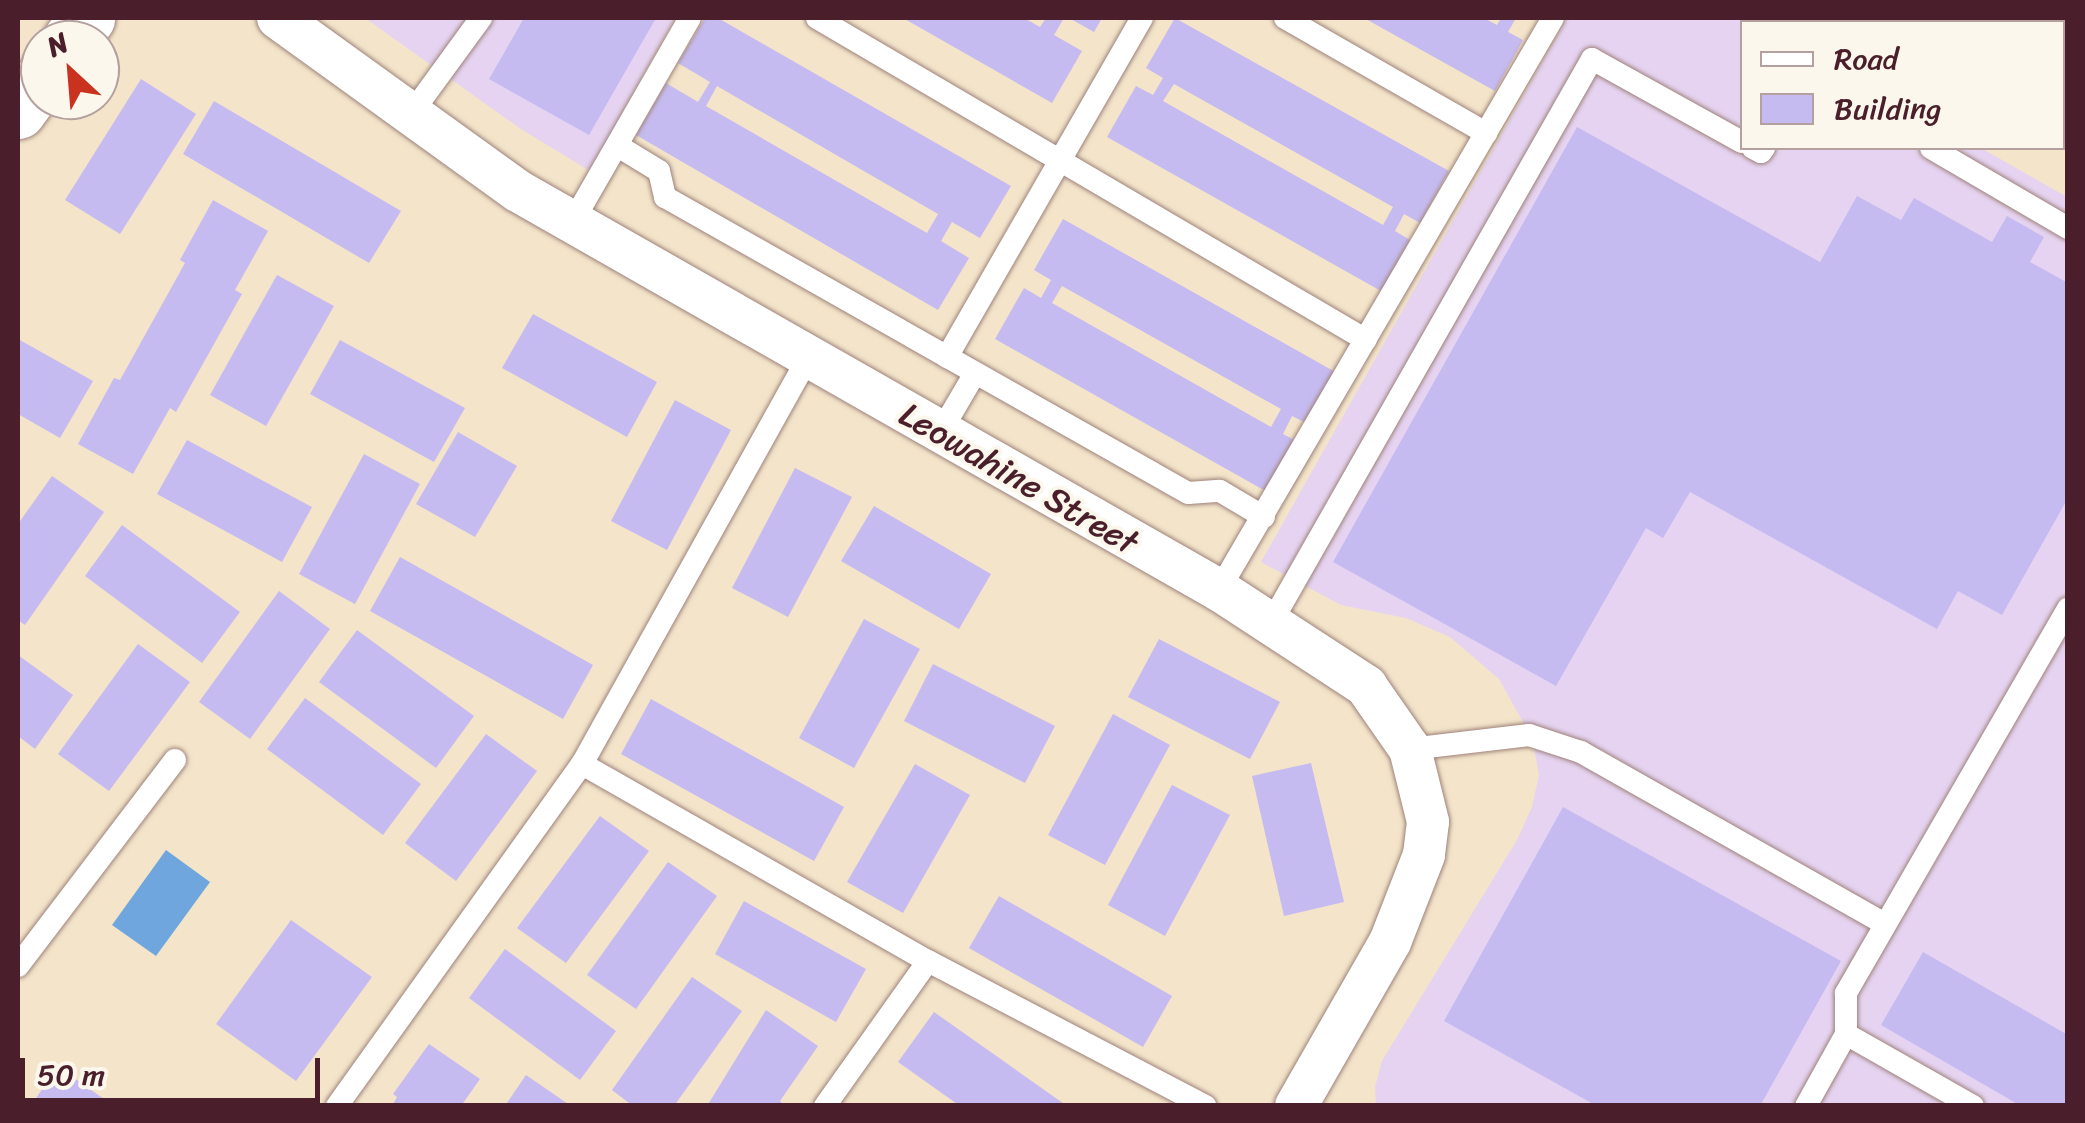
<!DOCTYPE html>
<style>
body{margin:0}
#map{position:relative;width:2085px;height:1123px;overflow:hidden;background:#f3e4ca;font-family:Sriracha,sans-serif}
div>[style]{position:absolute}
.built>*{inset:0;background:#e5d3f1}
.water>*{inset:0;background:#6ea6dd}
.building>*{inset:0;background:#c6bbf0}
.roads{filter:drop-shadow(0 0 2px #9e827a) drop-shadow(0 0 2px #9e827a)}
.lane>*{height:22px;margin:-11px;padding:0 11px;transform-origin:11px;border-radius:11px;background:#fff}
.street>*{height:42px;margin:-21px;padding:0 21px;transform-origin:21px;border-radius:21px;background:#fff}
.secondary>*{height:55px;margin:-27.5px;padding:0 27.5px;transform-origin:27.5px;border-radius:27.5px;background:#fff}
span{translate:-50% -50%;white-space:nowrap;text-align:center;line-height:1.15;-webkit-text-stroke:8px #fbf7ec;paint-order:stroke}
.street-label{font-size:35px;color:#4a1f2b}
.frame{position:absolute;inset:0;border:20px solid #4a1f2b;pointer-events:none}
.legend{position:absolute;left:1740px;top:20px;width:325px;height:130px;box-sizing:border-box;background:#fbf7ec;border:2px solid #b4a19f;margin:0;padding:12px 18px;list-style:none;font-size:30px;color:#4a1f2b}
.legend li{display:flex;align-items:center;gap:20px;height:50px}
.legend b{width:50px;border:2px solid #b4a19f}
.north{position:absolute;left:20px;top:20px;width:100px;height:100px;box-sizing:border-box;background:#fbf7ec;border:2px solid #b4a19f;border-radius:50%;rotate:334deg;font-size:28px;font-weight:700;line-height:40px;text-align:center;color:#4a1f2b}
.north::after{content:'';display:block;margin:auto;width:35px;height:45px;background:#c8321e;clip-path:polygon(50% 0,100% 100%,50% 72%,0 100%)}
.scale{position:absolute;left:20px;top:1058px;width:300px;height:45px;box-sizing:border-box;border:5px solid #4a1f2b;border-top:0;padding-left:12px;font-size:30px;line-height:35px;white-space:nowrap;color:#4a1f2b;-webkit-text-stroke:8px #fbf7ec;paint-order:stroke}
</style>
<div id="map">
<div class="built">
<div style="clip-path:polygon(365px 18px,675px 18px,590px 171px,521px 129px)"></div>
<div style="clip-path:polygon(1567px 18px,1755px 18px,1764px 22px,1742px 22px,1742px 148px,1981px 148px,2067px 197px,2067px 1105px,1376px 1105px,1375px 1087px,1382px 1061px,1517px 840px,1532px 807px,1539px 775px,1532px 738px,1499px 679px,1450px 637px,1406px 618px,1341px 605px,1261px 562px)"></div>
</div>
<div class="water">
<div style="clip-path:polygon(166px 850px,210px 882px,156px 956px,112px 925px)"></div>
</div>
<div class="building">
<div style="clip-path:polygon(524px 18px,656px 18px,589px 135px,489px 79px)"></div>
<div style="clip-path:polygon(evenodd,705px 18px,718px 18px,1011px 186px,980px 238px,952px 222px,941px 241px,969px 258px,938px 310px,636px 135px,666px 83px,698px 102px,710px 82px,678px 63px,705px 18px,717px 86px,938px 214px,927px 233px,706px 106px,717px 86px)"></div>
<div style="clip-path:polygon(903px 18px,1024px 18px,1040px 27px,1046px 18px,1064px 18px,1054px 35px,1082px 51px,1052px 103px)"></div>
<div style="clip-path:polygon(1069px 18px,1102px 18px,1094px 32px)"></div>
<div style="clip-path:polygon(evenodd,1175px 18px,1449px 171px,1420px 223px,1404px 214px,1395px 231px,1410px 240px,1381px 291px,1107px 137px,1136px 86px,1153px 95px,1163px 78px,1146px 68px,1175px 18px,1174px 84px,1393px 207px,1383px 225px,1163px 101px,1174px 84px)"></div>
<div style="clip-path:polygon(1364px 18px,1484px 18px,1497px 25px,1501px 18px,1516px 18px,1508px 32px,1523px 40px,1495px 91px)"></div>
<div style="clip-path:polygon(1872px 18px,1967px 18px,1964px 22px,1869px 22px)"></div>
<div style="clip-path:polygon(1982px 18px,2055px 18px,2052px 22px,1979px 22px)"></div>
<div style="clip-path:polygon(2068px 53px,2068px 138px,2062px 135px,2062px 62px)"></div>
<div style="clip-path:polygon(141px 79px,196px 114px,120px 234px,65px 200px)"></div>
<div style="clip-path:polygon(214px 101px,401px 211px,369px 263px,183px 154px)"></div>
<div style="clip-path:polygon(1577px 127px,1820px 262px,1857px 196px,1901px 220px,1914px 198px,1992px 242px,2007px 216px,2044px 237px,2030px 262px,2068px 283px,2068px 498px,2002px 615px,1958px 591px,1937px 629px,1690px 492px,1663px 538px,1646px 528px,1556px 686px,1333px 562px)"></div>
<div style="clip-path:polygon(213px 200px,268px 231px,235px 290px,242px 294px,176px 412px,170px 408px,133px 474px,78px 444px,114px 378px,120px 380px,185px 263px,180px 260px)"></div>
<div style="clip-path:polygon(evenodd,1063px 219px,1337px 373px,1308px 424px,1292px 416px,1283px 434px,1298px 442px,1269px 493px,995px 339px,1024px 288px,1041px 298px,1051px 280px,1034px 270px,1063px 219px,1062px 286px,1281px 409px,1271px 427px,1052px 303px,1062px 286px)"></div>
<div style="clip-path:polygon(277px 275px,334px 306px,266px 426px,210px 395px)"></div>
<div style="clip-path:polygon(533px 314px,657px 382px,627px 437px,502px 368px)"></div>
<div style="clip-path:polygon(18px 339px,93px 381px,60px 438px,18px 414px)"></div>
<div style="clip-path:polygon(340px 340px,465px 408px,434px 462px,310px 394px)"></div>
<div style="clip-path:polygon(675px 400px,731px 430px,667px 550px,611px 521px)"></div>
<div style="clip-path:polygon(458px 432px,517px 466px,475px 537px,416px 504px)"></div>
<div style="clip-path:polygon(187px 440px,312px 507px,282px 562px,157px 494px)"></div>
<div style="clip-path:polygon(364px 454px,420px 484px,355px 604px,299px 574px)"></div>
<div style="clip-path:polygon(795px 468px,852px 497px,788px 617px,732px 588px)"></div>
<div style="clip-path:polygon(52px 476px,104px 512px,25px 625px,18px 620px,18px 524px)"></div>
<div style="clip-path:polygon(874px 506px,991px 574px,959px 629px,841px 561px)"></div>
<div style="clip-path:polygon(122px 525px,240px 612px,202px 663px,85px 576px)"></div>
<div style="clip-path:polygon(400px 557px,593px 665px,563px 719px,370px 611px)"></div>
<div style="clip-path:polygon(279px 591px,330px 629px,250px 739px,199px 702px)"></div>
<div style="clip-path:polygon(864px 619px,920px 649px,854px 768px,799px 738px)"></div>
<div style="clip-path:polygon(357px 630px,474px 716px,436px 768px,319px 682px)"></div>
<div style="clip-path:polygon(1159px 639px,1280px 702px,1250px 759px,1128px 697px)"></div>
<div style="clip-path:polygon(138px 644px,190px 682px,109px 791px,58px 754px)"></div>
<div style="clip-path:polygon(18px 655px,73px 695px,35px 749px,18px 736px)"></div>
<div style="clip-path:polygon(933px 664px,1055px 726px,1025px 783px,904px 721px)"></div>
<div style="clip-path:polygon(305px 698px,421px 784px,383px 835px,267px 749px)"></div>
<div style="clip-path:polygon(651px 699px,844px 807px,814px 861px,621px 754px)"></div>
<div style="clip-path:polygon(1113px 714px,1170px 745px,1105px 865px,1048px 835px)"></div>
<div style="clip-path:polygon(486px 734px,537px 771px,456px 881px,405px 843px)"></div>
<div style="clip-path:polygon(1311px 763px,1344px 902px,1284px 916px,1252px 776px)"></div>
<div style="clip-path:polygon(915px 764px,970px 795px,903px 913px,847px 882px)"></div>
<div style="clip-path:polygon(1172px 785px,1230px 815px,1165px 936px,1108px 905px)"></div>
<div style="clip-path:polygon(1563px 807px,1841px 961px,1760px 1106px,1597px 1106px,1444px 1021px)"></div>
<div style="clip-path:polygon(600px 816px,649px 851px,566px 963px,517px 928px)"></div>
<div style="clip-path:polygon(668px 862px,717px 896px,636px 1009px,587px 975px)"></div>
<div style="clip-path:polygon(999px 896px,1172px 996px,1143px 1047px,969px 948px)"></div>
<div style="clip-path:polygon(744px 901px,866px 969px,836px 1022px,715px 954px)"></div>
<div style="clip-path:polygon(291px 920px,372px 977px,296px 1081px,216px 1024px)"></div>
<div style="clip-path:polygon(505px 949px,616px 1031px,580px 1080px,469px 998px)"></div>
<div style="clip-path:polygon(1923px 952px,2068px 1035px,2068px 1106px,2021px 1106px,1881px 1025px)"></div>
<div style="clip-path:polygon(692px 977px,742px 1011px,674px 1106px,633px 1106px,612px 1090px)"></div>
<div style="clip-path:polygon(766px 1010px,818px 1046px,780px 1101px,785px 1106px,707px 1106px)"></div>
<div style="clip-path:polygon(934px 1012px,1067px 1106px,960px 1106px,898px 1062px)"></div>
<div style="clip-path:polygon(429px 1044px,480px 1079px,461px 1106px,392px 1106px,397px 1097px,393px 1094px)"></div>
<div style="clip-path:polygon(57px 1066px,114px 1106px,31px 1106px)"></div>
<div style="clip-path:polygon(526px 1075px,571px 1106px,505px 1106px)"></div>
</div>
<div class="roads">
<div class="lane">
<div style="left:817px;top:18px;width:636px;rotate:30.39deg"></div>
<div style="left:1285px;top:18px;width:232px;rotate:29.8deg"></div>
<div style="left:411px;top:114px;width:119px;rotate:-53.9deg"></div>
<div style="left:618px;top:146px;width:48px;rotate:31.4deg"></div>
<div style="left:659px;top:171px;width:27px;rotate:77deg"></div>
<div style="left:665px;top:197px;width:601px;rotate:29.51deg"></div>
<div style="left:1188px;top:493px;width:32px;rotate:-4deg"></div>
<div style="left:1220px;top:491px;width:51px;rotate:30.6deg"></div>
<div style="left:1753px;top:148px;width:9px;rotate:27deg"></div>
<div style="left:1761px;top:152px;width:5px;rotate:-53deg"></div>
<div style="left:1931px;top:148px;width:159px;rotate:30.3deg"></div>
<div style="left:572px;top:223px;width:237px;rotate:-60.1deg"></div>
<div style="left:947px;top:357px;width:391px;rotate:-60.1deg"></div>
<div style="left:808px;top:358px;width:465px;rotate:119.1deg"></div>
<div style="left:582px;top:764px;width:398px;rotate:29.7deg"></div>
<div style="left:928px;top:961px;width:178px;rotate:125.4deg"></div>
<div style="left:940px;top:433px;width:69px;rotate:-59.7deg"></div>
<div style="left:1219px;top:590px;width:662px;rotate:-59.72deg"></div>
<div style="left:1271px;top:623px;width:649px;rotate:-60.35deg"></div>
<div style="left:1592px;top:59px;width:171px;rotate:29deg"></div>
<div style="left:1410px;top:749px;width:120px;rotate:-6.7deg"></div>
<div style="left:1529px;top:735px;width:55px;rotate:18.1deg"></div>
<div style="left:1581px;top:752px;width:349px;rotate:29.5deg"></div>
<div style="left:928px;top:961px;width:313px;rotate:27.6deg"></div>
<div style="left:18px;top:966px;width:259px;rotate:-52.7deg"></div>
<div style="left:1846px;top:1034px;width:146px;rotate:29.6deg"></div>
<div style="left:337px;top:1106px;width:421px;rotate:-54.4deg"></div>
<div style="left:1806px;top:1106px;width:82px;rotate:-60.9deg"></div>
<div style="left:1846px;top:1034px;width:41px;rotate:-90deg"></div>
<div style="left:1846px;top:993px;width:444px;rotate:-60deg"></div>
</div>
<div class="street">
<div style="left:278px;top:18px;width:296px;rotate:35.8deg"></div>
<div style="left:518px;top:191px;width:807px;rotate:29.65deg"></div>
<div style="left:1219px;top:590px;width:176px;rotate:33.1deg"></div>
<div style="left:1366px;top:686px;width:77px;rotate:55.1deg"></div>
<div style="left:1410px;top:749px;width:75px;rotate:76.1deg"></div>
<div style="left:1428px;top:822px;width:33px;rotate:97deg"></div>
<div style="left:1424px;top:855px;width:93px;rotate:111.3deg"></div>
<div style="left:1390px;top:942px;width:189px;rotate:119.8deg"></div>
</div>
<div class="secondary">
<div style="left:70px;top:40px;width:28px;rotate:-52deg"></div>
<div style="left:18px;top:111px;width:37px;rotate:-54deg"></div>
</div>
</div>
<div class="street-label">
<span style="left:1019px;top:478px;rotate:30deg">Leowahine Street</span>
</div>
<div class="frame"></div>
<ul class="legend">
<li><b style="height:12px;background:#fff"></b>Road</li>
<li><b style="height:28px;background:#c6bbf0"></b>Building</li>
</ul>
<div class="north">N</div>
<div class="scale">50 m</div>
</div>
